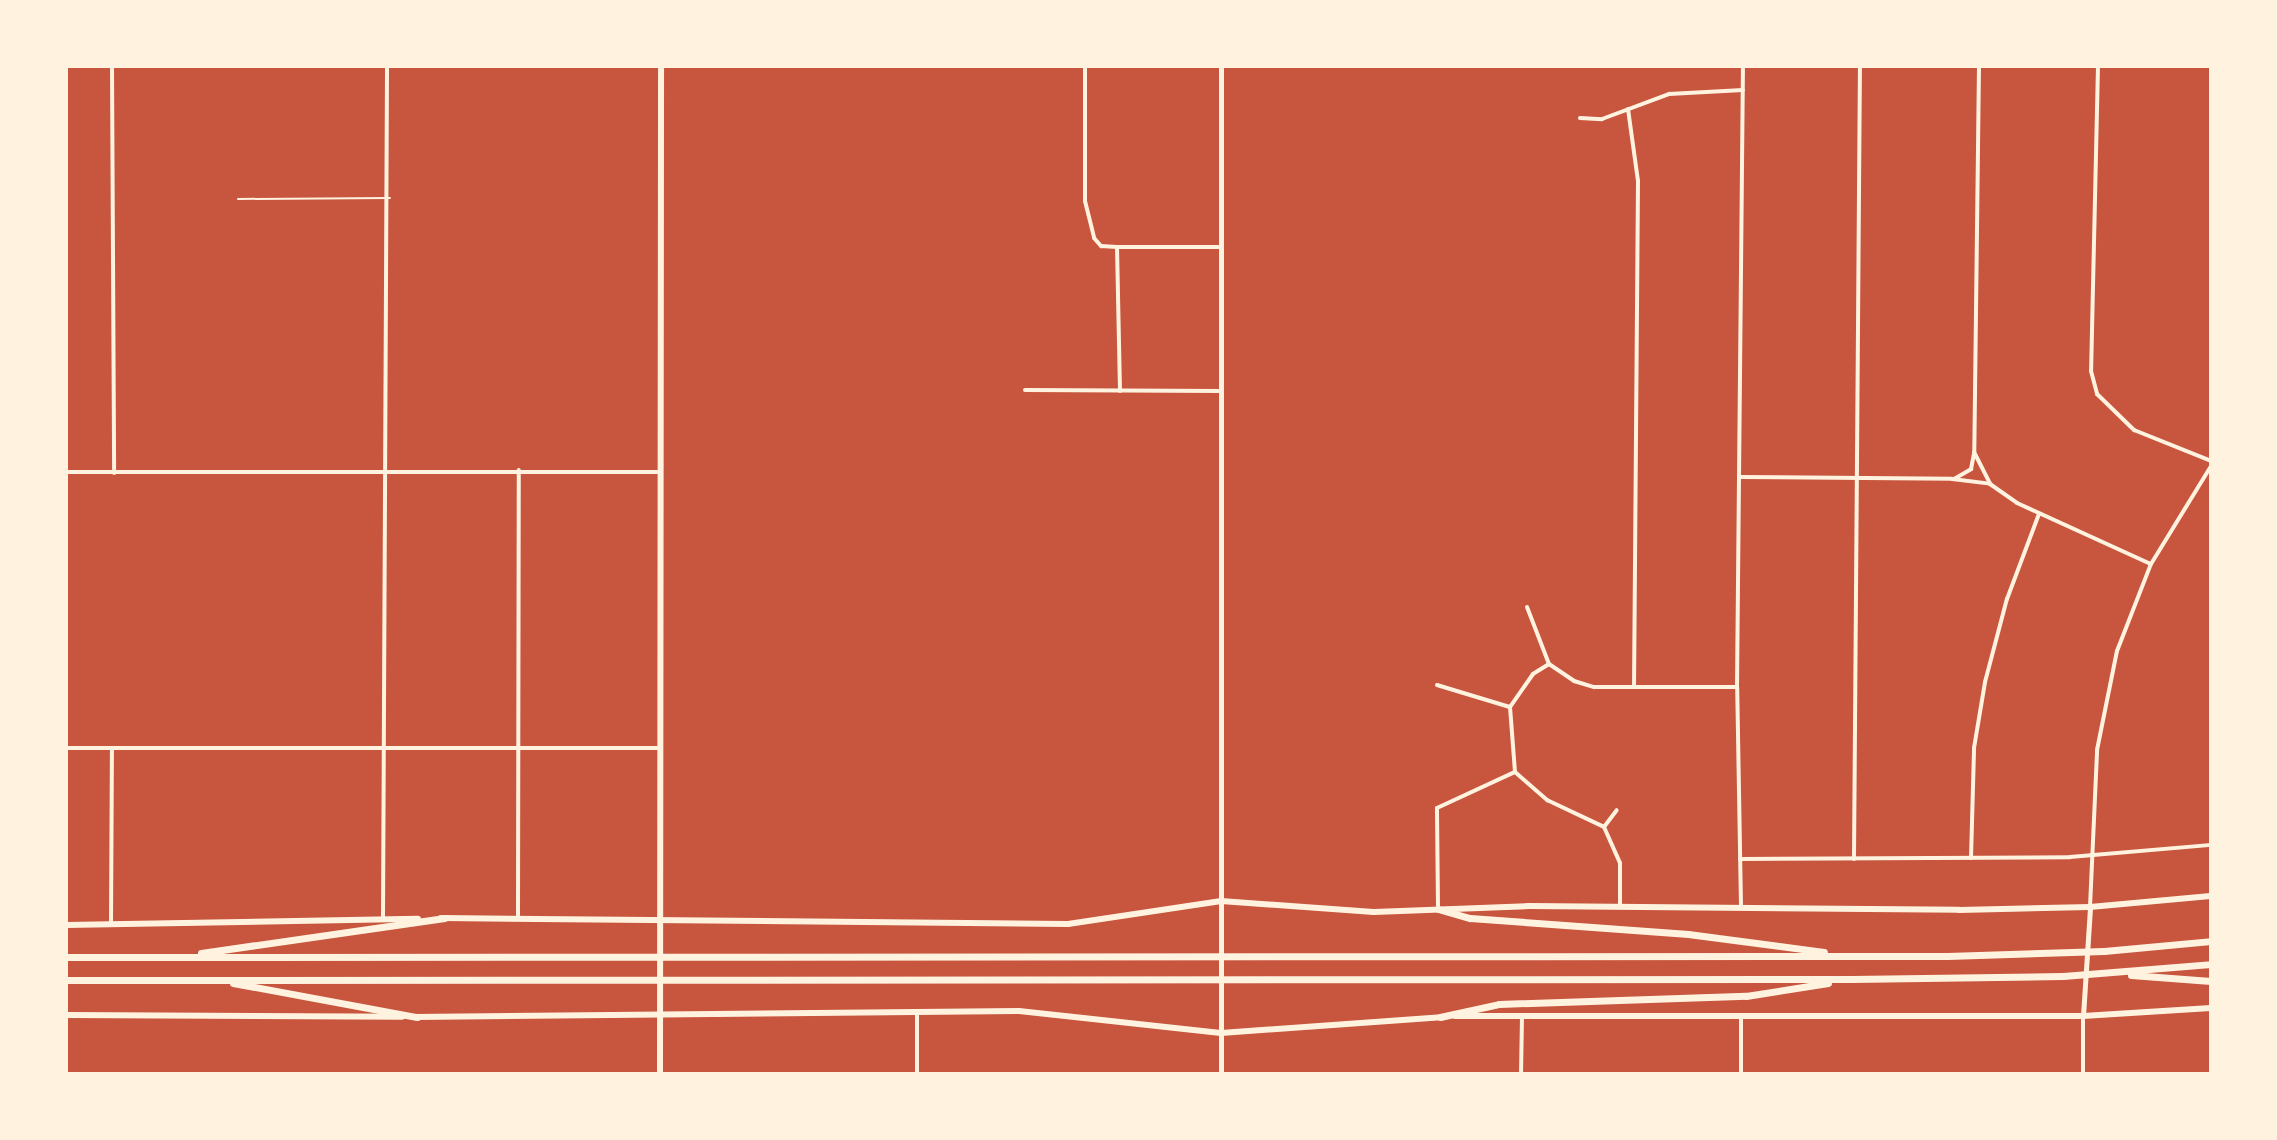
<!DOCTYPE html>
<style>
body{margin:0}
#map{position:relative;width:2277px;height:1140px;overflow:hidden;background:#c8553d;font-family:"Titillium Web",sans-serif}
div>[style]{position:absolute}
.service>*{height:2px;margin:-1px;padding:0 1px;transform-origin:1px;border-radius:1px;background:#fff3e0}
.minor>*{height:4px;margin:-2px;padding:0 2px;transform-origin:2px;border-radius:2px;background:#fff3e0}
.tertiary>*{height:5px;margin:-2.5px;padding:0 2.5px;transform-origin:2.5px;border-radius:2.5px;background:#fff3e0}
.secondary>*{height:6px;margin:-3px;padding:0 3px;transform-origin:3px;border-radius:3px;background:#fff3e0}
.motorway>*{height:7px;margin:-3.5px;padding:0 3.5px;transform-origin:3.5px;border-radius:3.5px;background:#fff3e0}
span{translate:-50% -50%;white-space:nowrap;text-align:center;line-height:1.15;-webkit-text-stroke:7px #fff3e0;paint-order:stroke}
.frame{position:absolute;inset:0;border:68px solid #fff3e0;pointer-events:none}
</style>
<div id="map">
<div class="service">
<div style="left:238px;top:199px;width:152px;rotate:-0.4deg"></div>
</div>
<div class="minor">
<div style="left:112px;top:66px;width:407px;rotate:89.7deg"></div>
<div style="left:1085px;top:66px;width:135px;rotate:90deg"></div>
<div style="left:1085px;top:201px;width:38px;rotate:76deg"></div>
<div style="left:1094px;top:238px;width:11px;rotate:49deg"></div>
<div style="left:1101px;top:246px;width:16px;rotate:4deg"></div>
<div style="left:1117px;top:247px;width:144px;rotate:88.8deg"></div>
<div style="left:1979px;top:66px;width:386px;rotate:90.7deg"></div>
<div style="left:1974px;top:452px;width:36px;rotate:63deg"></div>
<div style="left:2098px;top:66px;width:305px;rotate:91.3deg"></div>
<div style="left:2091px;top:371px;width:24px;rotate:75deg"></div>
<div style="left:2097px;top:394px;width:52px;rotate:44.2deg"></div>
<div style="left:2134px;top:430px;width:83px;rotate:21.9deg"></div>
<div style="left:1628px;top:109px;width:73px;rotate:82.1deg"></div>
<div style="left:1638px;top:181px;width:506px;rotate:90.45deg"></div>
<div style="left:1580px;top:118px;width:22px;rotate:3deg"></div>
<div style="left:1602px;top:119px;width:72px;rotate:-20.5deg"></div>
<div style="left:1669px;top:94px;width:74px;rotate:-3.1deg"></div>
<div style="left:1117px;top:247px;width:104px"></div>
<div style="left:1025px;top:390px;width:196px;rotate:0.3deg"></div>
<div style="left:66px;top:472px;width:594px"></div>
<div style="left:1739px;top:477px;width:213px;rotate:0.5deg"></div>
<div style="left:1952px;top:479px;width:38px;rotate:7deg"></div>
<div style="left:1990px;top:484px;width:33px;rotate:35deg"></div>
<div style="left:2017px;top:503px;width:147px;rotate:24.5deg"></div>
<div style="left:1954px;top:479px;width:20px;rotate:-30deg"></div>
<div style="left:1971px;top:469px;width:15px;rotate:-79deg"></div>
<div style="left:1527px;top:607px;width:61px;rotate:68.9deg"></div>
<div style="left:1549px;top:664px;width:30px;rotate:34deg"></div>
<div style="left:1574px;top:681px;width:21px;rotate:17deg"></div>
<div style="left:1594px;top:687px;width:143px"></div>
<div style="left:1549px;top:664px;width:19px;rotate:148deg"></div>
<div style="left:1533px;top:674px;width:40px;rotate:124.9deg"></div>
<div style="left:1510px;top:707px;width:65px;rotate:85.6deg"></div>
<div style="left:1515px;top:772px;width:43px;rotate:41.2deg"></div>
<div style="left:1547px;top:800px;width:63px;rotate:25.3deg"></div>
<div style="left:1604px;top:827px;width:39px;rotate:66deg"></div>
<div style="left:1620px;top:863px;width:44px;rotate:90deg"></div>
<div style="left:1437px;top:685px;width:76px;rotate:16.8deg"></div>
<div style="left:66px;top:748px;width:594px"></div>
<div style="left:1604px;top:827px;width:21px;rotate:-53deg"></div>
<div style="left:1971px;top:858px;width:110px;rotate:-88.4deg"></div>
<div style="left:1974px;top:748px;width:67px;rotate:-80.5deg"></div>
<div style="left:1985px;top:682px;width:86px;rotate:-75.2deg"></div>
<div style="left:2007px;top:599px;width:91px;rotate:-69.4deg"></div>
<div style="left:1740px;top:859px;width:330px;rotate:-0.3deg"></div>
<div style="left:2070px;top:857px;width:142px;rotate:-4.9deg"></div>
<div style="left:1854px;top:859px;width:793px;rotate:-89.57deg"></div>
<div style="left:1741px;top:906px;width:219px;rotate:-91deg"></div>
<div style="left:1737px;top:687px;width:621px;rotate:-89.45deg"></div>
<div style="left:1438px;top:907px;width:99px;rotate:-90.6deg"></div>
<div style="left:1437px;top:808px;width:86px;rotate:-24.8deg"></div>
<div style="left:2090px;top:907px;width:157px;rotate:-87.4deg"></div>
<div style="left:2097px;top:750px;width:101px;rotate:-78.6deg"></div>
<div style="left:2117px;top:651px;width:93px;rotate:-68.7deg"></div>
<div style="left:2151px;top:564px;width:115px;rotate:-58.5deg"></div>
<div style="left:518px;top:918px;width:448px;rotate:-89.9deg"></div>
<div style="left:383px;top:919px;width:853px;rotate:-89.73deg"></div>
<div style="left:111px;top:925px;width:177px;rotate:-89.7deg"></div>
<div style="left:917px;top:1012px;width:62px;rotate:90deg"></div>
<div style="left:2083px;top:1016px;width:58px;rotate:90deg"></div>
<div style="left:1521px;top:1074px;width:58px;rotate:-89deg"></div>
<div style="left:1741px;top:1074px;width:59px;rotate:-90deg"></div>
</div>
<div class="tertiary">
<div style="left:2083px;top:1016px;width:109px;rotate:-86.3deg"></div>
<div style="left:1221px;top:1074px;width:1008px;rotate:-90deg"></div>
</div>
<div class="secondary">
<div style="left:441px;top:918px;width:627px;rotate:0.55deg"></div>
<div style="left:1068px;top:924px;width:155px;rotate:-8.5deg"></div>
<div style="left:1221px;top:901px;width:153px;rotate:4.1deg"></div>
<div style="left:1374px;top:912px;width:155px;rotate:-2.2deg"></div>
<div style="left:1529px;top:906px;width:430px;rotate:0.5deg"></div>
<div style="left:1959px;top:910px;width:131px;rotate:-1.3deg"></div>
<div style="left:2090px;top:907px;width:121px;rotate:-5.2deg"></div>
<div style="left:66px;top:925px;width:352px;rotate:-1deg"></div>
<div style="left:66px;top:1015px;width:336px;rotate:0.3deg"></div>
<div style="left:1455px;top:1016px;width:628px"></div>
<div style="left:2083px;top:1016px;width:128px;rotate:-3.6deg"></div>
<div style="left:413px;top:1017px;width:606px;rotate:-0.57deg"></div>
<div style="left:1019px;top:1011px;width:203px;rotate:6.2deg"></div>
<div style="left:1221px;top:1033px;width:224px;rotate:-4.1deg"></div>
<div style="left:660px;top:1074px;width:1008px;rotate:-89.94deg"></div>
</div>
<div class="motorway">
<div style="left:1438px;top:909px;width:33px;rotate:16deg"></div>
<div style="left:1470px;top:918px;width:219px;rotate:4.2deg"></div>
<div style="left:1688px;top:934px;width:137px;rotate:7.5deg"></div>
<div style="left:201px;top:953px;width:246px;rotate:-8.2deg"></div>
<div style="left:66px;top:957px;width:1881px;rotate:-0.03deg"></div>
<div style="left:1947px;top:956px;width:157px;rotate:-1.8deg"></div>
<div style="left:2104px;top:951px;width:107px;rotate:-5.3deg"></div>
<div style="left:2131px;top:975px;width:80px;rotate:4.3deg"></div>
<div style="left:66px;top:980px;width:1785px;rotate:-0.03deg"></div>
<div style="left:1851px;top:979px;width:212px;rotate:-0.8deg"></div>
<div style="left:2063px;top:976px;width:148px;rotate:-4.6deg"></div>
<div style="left:233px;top:983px;width:187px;rotate:10.5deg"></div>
<div style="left:1440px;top:1017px;width:60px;rotate:-12.4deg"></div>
<div style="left:1499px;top:1004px;width:247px;rotate:-1.9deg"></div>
<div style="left:1746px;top:996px;width:83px;rotate:-9deg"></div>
</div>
<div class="frame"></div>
</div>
